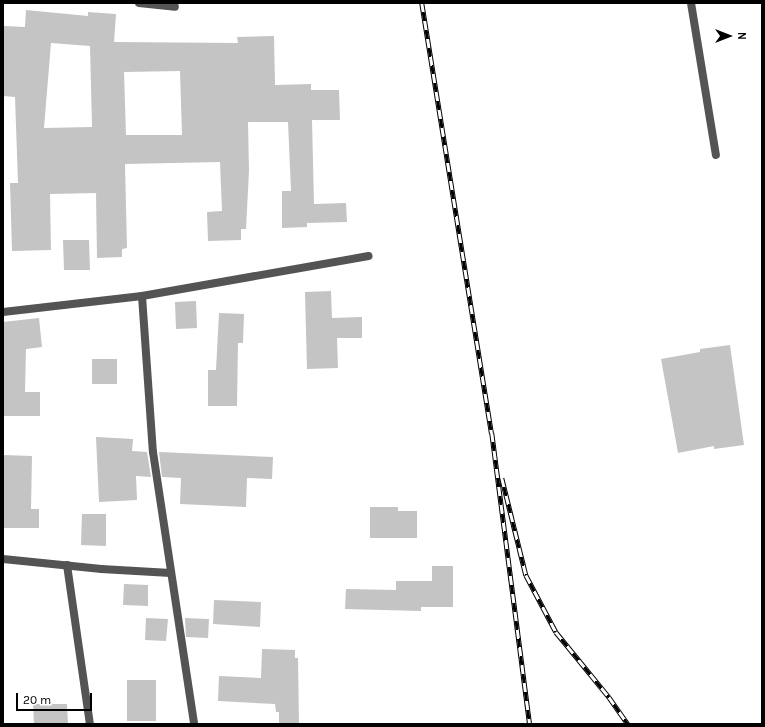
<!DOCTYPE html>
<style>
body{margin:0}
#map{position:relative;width:765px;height:727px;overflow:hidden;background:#fff;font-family:Karla,sans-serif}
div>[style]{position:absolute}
.building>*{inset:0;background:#c4c4c4}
.service>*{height:8px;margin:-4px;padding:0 4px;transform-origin:4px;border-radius:4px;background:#545454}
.minor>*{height:8px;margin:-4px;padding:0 4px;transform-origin:4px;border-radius:4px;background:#545454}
.rail>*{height:4.5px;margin-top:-2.25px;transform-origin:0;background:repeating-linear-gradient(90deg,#fff 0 9px,#000 0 18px);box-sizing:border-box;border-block:1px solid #000}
span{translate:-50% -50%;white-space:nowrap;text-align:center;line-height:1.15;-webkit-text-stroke:4px #fff;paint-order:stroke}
.frame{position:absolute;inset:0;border:4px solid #000;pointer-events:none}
.north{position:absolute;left:709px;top:16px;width:40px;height:40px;-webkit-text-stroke:3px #fff;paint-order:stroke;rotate:90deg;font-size:11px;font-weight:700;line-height:16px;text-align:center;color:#000}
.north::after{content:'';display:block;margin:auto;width:14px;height:18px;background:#000;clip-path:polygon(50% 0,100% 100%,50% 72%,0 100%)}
.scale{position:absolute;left:16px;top:693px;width:76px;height:18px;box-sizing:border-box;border:2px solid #000;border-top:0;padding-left:5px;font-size:12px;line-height:14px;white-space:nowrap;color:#000;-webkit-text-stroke:3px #fff;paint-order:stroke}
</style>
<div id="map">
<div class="building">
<div style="clip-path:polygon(evenodd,26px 10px,88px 16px,88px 12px,116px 14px,114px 42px,238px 43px,237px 37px,274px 36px,275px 85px,311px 84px,311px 90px,339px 90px,340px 120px,312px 120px,314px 204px,346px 203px,347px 222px,307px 223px,307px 227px,282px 228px,282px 191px,291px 191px,288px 122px,248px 122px,249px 171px,246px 229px,241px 229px,241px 240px,208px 241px,207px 212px,222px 211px,220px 162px,125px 164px,127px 248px,122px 249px,122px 257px,97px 258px,96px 193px,50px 194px,51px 250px,12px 251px,10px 183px,18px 183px,15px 97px,3px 96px,3px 26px,25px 27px,26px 10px,51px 43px,90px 46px,92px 127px,44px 128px,51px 43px,26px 10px,180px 71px,182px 135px,126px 135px,124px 72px,180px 71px)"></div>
<div style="clip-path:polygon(63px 240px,89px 240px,90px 270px,64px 270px)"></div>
<div style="clip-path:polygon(331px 291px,332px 318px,362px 317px,362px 338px,337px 338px,338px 368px,307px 369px,305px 292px)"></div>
<div style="clip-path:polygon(196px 301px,197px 328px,176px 329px,175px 302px)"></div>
<div style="clip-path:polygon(219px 313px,244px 314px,243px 343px,238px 343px,237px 406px,208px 406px,208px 370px,216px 370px)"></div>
<div style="clip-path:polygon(39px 318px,42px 347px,26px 349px,25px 392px,40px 392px,40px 416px,3px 416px,3px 322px)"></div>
<div style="clip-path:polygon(730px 345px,744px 445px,714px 449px,714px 446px,678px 453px,661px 359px,700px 352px,700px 349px)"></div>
<div style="clip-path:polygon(92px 359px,117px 359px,117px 384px,92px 384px)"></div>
<div style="clip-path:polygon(96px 437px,133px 439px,132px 451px,147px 452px,151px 477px,136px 476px,137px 500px,99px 502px)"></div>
<div style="clip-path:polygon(159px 452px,273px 457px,272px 479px,247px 478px,246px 507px,180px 504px,181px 478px,162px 477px)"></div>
<div style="clip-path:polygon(3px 455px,32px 456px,31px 509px,39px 509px,39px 528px,3px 528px)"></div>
<div style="clip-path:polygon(370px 507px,398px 507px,398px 511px,417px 511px,417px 538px,370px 538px)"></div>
<div style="clip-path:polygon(82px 514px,106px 514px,106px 546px,81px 545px)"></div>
<div style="clip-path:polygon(432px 566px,453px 566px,453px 607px,421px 607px,421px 611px,345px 609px,346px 589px,396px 590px,396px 581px,432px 581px)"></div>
<div style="clip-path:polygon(124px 584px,148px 585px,148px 606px,123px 605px)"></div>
<div style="clip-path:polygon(214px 600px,261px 602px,260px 627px,213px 624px)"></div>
<div style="clip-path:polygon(146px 618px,168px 619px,166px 641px,145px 640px)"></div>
<div style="clip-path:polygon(185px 618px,209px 619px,208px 638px,186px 637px)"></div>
<div style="clip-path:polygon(262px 649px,295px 650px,295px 658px,298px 658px,299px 724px,279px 724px,279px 712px,276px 712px,275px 704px,218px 701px,219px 676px,261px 678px)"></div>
<div style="clip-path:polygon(127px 680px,156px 680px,156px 721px,127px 721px)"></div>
<div style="clip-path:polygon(33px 704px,67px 704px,68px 724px,34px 724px)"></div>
</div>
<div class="service">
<div style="left:691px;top:3px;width:154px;rotate:80.7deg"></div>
</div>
<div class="minor">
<div style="left:139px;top:3px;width:36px;rotate:6deg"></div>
<div style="left:142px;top:296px;width:156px;rotate:86deg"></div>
<div style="left:153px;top:452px;width:275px;rotate:81.4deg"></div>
<div style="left:3px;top:312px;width:140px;rotate:-6.6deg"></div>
<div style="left:142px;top:296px;width:230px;rotate:-10deg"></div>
<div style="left:3px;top:559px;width:99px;rotate:5.8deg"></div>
<div style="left:101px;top:569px;width:70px;rotate:3.3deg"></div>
<div style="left:67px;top:565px;width:161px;rotate:81.8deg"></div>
</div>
<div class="rail">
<div style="left:422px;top:3px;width:436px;rotate:80.8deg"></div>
<div style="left:492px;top:433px;width:293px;rotate:82.6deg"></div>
<div style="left:502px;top:478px;width:100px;rotate:76.1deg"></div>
<div style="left:526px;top:575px;width:64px;rotate:62.2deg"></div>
<div style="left:556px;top:632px;width:84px;rotate:50.8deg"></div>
<div style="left:609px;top:697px;width:33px;rotate:55deg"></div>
</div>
<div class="frame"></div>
<div class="north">N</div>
<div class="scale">20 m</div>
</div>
